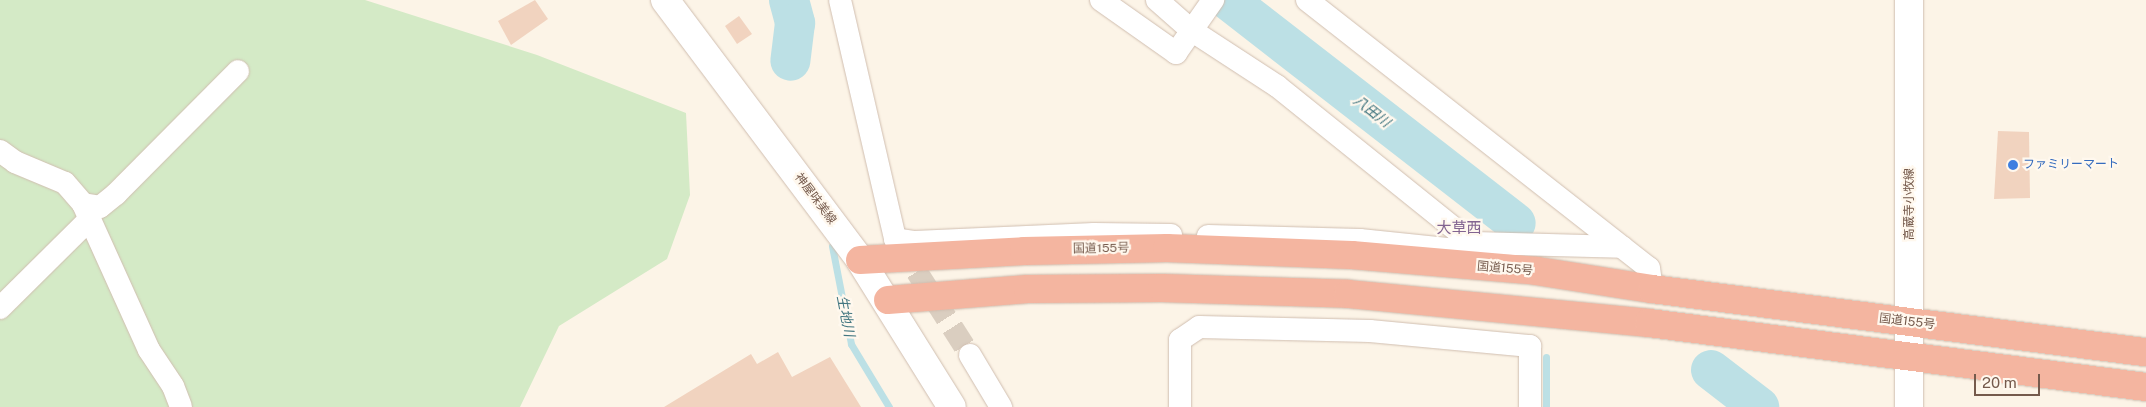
<!DOCTYPE html>
<meta charset="utf-8">
<style>
body{margin:0}
#map{position:relative;width:2146px;height:407px;overflow:hidden;background:#fcf4e7;font-family:"Public Sans","Noto Sans JP",sans-serif}
div>[style]{position:absolute}
.green>*{inset:0;background:#d4eac6}
.stream>*{height:7px;margin:-3.5px;padding:0 3.5px;transform-origin:3.5px;border-radius:3.5px;background:#bce0e5}
.river>*{height:40px;margin:-20px;padding:0 20px;transform-origin:20px;border-radius:20px;background:#bce0e5}
.building>*{inset:0;background:#f1d3bf}
.street-tunnel>*{height:22px;margin-top:-11px;transform-origin:0;background:repeating-linear-gradient(90deg,#dacec0 0 22px,transparent 0 33px)}
.roads{filter:drop-shadow(0 0 1px #d0beb0) drop-shadow(0 0 1px #d0beb0)}
.street>*{height:22px;margin:-11px;padding:0 11px;transform-origin:11px;border-radius:11px;background:#fff}
.secondary>*{height:28px;margin:-14px;padding:0 14px;transform-origin:14px;border-radius:14px;background:#fff}
.highway>*{height:28px;margin:-14px;padding:0 14px;transform-origin:14px;border-radius:14px;background:#f4b5a0}
.dots>*{width:14px;height:14px;translate:-50% -50%;box-sizing:border-box;border:2px solid #fff8ee;border-radius:50%}
span{translate:-50% -50%;white-space:nowrap;text-align:center;line-height:1.15;-webkit-text-stroke:4.5px #fff8ee;paint-order:stroke}
.shop-label{font-size:12px;color:#366cbe}
.left{translate:0 -50%;text-align:left}
.street-label{font-size:12px;color:#755a4c}
.water-label{font-size:14px;color:#437781;font-style:italic}
.quarter-label{font-size:15px;color:#826491}
.scale{position:absolute;left:1974px;top:374px;width:66px;height:22px;box-sizing:border-box;border:2px solid #755a4c;border-top:0;padding-left:6px;font-size:15px;line-height:18px;white-space:nowrap;color:#755a4c;-webkit-text-stroke:4px #fff8ee;paint-order:stroke}
</style>
<div id="map">
<div class="green">
<div style="clip-path:polygon(0 0,365px 0,537px 55px,686px 113px,690px 195px,667px 259px,559px 326px,520px 407px,0 407px)"></div>
</div>
<div class="stream">
<div style="left:832px;top:246px;width:100px;rotate:79deg"></div>
<div style="left:851px;top:344px;width:74px;rotate:58.9deg"></div>
<div style="left:1546px;top:407px;width:50px;rotate:-90deg"></div>
</div>
<div class="river">
<div style="left:789px;top:0;width:24px;rotate:75deg"></div>
<div style="left:795px;top:23px;width:38px;rotate:97deg"></div>
<div style="left:1228px;top:0;width:364px;rotate:37.8deg"></div>
<div style="left:1711px;top:370px;width:61px;rotate:37.6deg"></div>
</div>
<div class="building">
<div style="clip-path:polygon(535px 0,548px 19px,511px 45px,498px 21px)"></div>
<div style="clip-path:polygon(739px 16px,752px 34px,737px 44px,725px 26px)"></div>
<div style="clip-path:polygon(1998px 131px,2029px 132px,2030px 198px,1994px 199px)"></div>
<div style="clip-path:polygon(778px 352px,792px 377px,830px 357px,861px 407px,664px 407px,751px 354px,757px 364px)"></div>
</div>
<div class="street-tunnel">
<div style="left:899px;top:244px;width:132px;rotate:57.4deg"></div>
</div>
<div class="roads">
<div class="street">
<div style="left:840px;top:0;width:245px;rotate:77deg"></div>
<div style="left:895px;top:239px;width:20px;rotate:9deg"></div>
<div style="left:915px;top:242px;width:179px;rotate:-2.6deg"></div>
<div style="left:1094px;top:234px;width:77px;rotate:0.7deg"></div>
<div style="left:1101px;top:0;width:92px;rotate:35.2deg"></div>
<div style="left:1176px;top:53px;width:65px;rotate:-55.1deg"></div>
<div style="left:1157px;top:0;width:45px;rotate:41.4deg"></div>
<div style="left:1191px;top:30px;width:103px;rotate:33.1deg"></div>
<div style="left:1277px;top:86px;width:268px;rotate:38.8deg"></div>
<div style="left:1307px;top:0;width:434px;rotate:38.1deg"></div>
<div style="left:1649px;top:268px;width:21px;rotate:82deg"></div>
<div style="left:0;top:151px;width:19px;rotate:36deg"></div>
<div style="left:15px;top:162px;width:54px;rotate:22.8deg"></div>
<div style="left:65px;top:183px;width:28px;rotate:49deg"></div>
<div style="left:83px;top:204px;width:160px;rotate:65.7deg"></div>
<div style="left:149px;top:350px;width:43px;rotate:56.3deg"></div>
<div style="left:173px;top:386px;width:22px;rotate:69deg"></div>
<div style="left:83px;top:204px;width:17px;rotate:10deg"></div>
<div style="left:100px;top:207px;width:21px;rotate:-39deg"></div>
<div style="left:116px;top:194px;width:173px;rotate:-45.2deg"></div>
<div style="left:1208px;top:236px;width:152px;rotate:1.5deg"></div>
<div style="left:1360px;top:240px;width:126px;rotate:5.9deg"></div>
<div style="left:1474px;top:243px;width:148px;rotate:1.5deg"></div>
<div style="left:0;top:308px;width:127px;rotate:-44.7deg"></div>
<div style="left:970px;top:355px;width:61px;rotate:59.2deg"></div>
<div style="left:1180px;top:407px;width:67px;rotate:-90deg"></div>
<div style="left:1180px;top:340px;width:23px;rotate:-34deg"></div>
<div style="left:1199px;top:327px;width:171px;rotate:1.3deg"></div>
<div style="left:1370px;top:331px;width:161px;rotate:5.4deg"></div>
<div style="left:1530px;top:346px;width:61px;rotate:90deg"></div>
</div>
<div class="secondary">
<div style="left:665px;top:0;width:325px;rotate:53.1deg"></div>
<div style="left:860px;top:260px;width:173px;rotate:58deg"></div>
<div style="left:1909px;top:407px;width:407px;rotate:-90deg"></div>
</div>
<div class="highway">
<div style="left:860px;top:260px;width:164px;rotate:-3.1deg"></div>
<div style="left:1024px;top:251px;width:143px;rotate:-1.2deg"></div>
<div style="left:1167px;top:248px;width:185px;rotate:2.2deg"></div>
<div style="left:1352px;top:255px;width:186px;rotate:4.9deg"></div>
<div style="left:1537px;top:271px;width:116px;rotate:8.9deg"></div>
<div style="left:1652px;top:289px;width:498px;rotate:7.3deg"></div>
<div style="left:888px;top:300px;width:140px;rotate:-4.5deg"></div>
<div style="left:1028px;top:289px;width:134px;rotate:-0.4deg"></div>
<div style="left:1162px;top:288px;width:186px;rotate:1.8deg"></div>
<div style="left:1348px;top:294px;width:302px;rotate:5.5deg"></div>
<div style="left:1649px;top:323px;width:501px;rotate:7.34deg"></div>
</div>
</div>
<div class="dots">
<div style="left:2013px;top:165px;background:#3f7fe0"></div>
</div>
<div class="shop-label">
<span class="left" style="left:2023px;top:165px">ファミリーマート</span>
</div>
<div class="street-label">
<span style="left:815px;top:199px;rotate:53deg">神屋味美線</span>
<span style="left:1910px;top:204px;rotate:-90deg">高蔵寺小牧線</span>
<span style="left:1101px;top:249px;rotate:-1deg">国道155号</span>
<span style="left:1505px;top:269px;rotate:5deg">国道155号</span>
<span style="left:1907px;top:322px;rotate:7deg">国道155号</span>
</div>
<div class="water-label">
<span style="left:1372px;top:111px;rotate:38deg">八田川</span>
<span style="left:846px;top:316px;rotate:79deg">生地川</span>
</div>
<div class="quarter-label">
<span style="left:1459px;top:228px">大草西</span>
</div>
<div class="scale">20 m</div>
</div>
